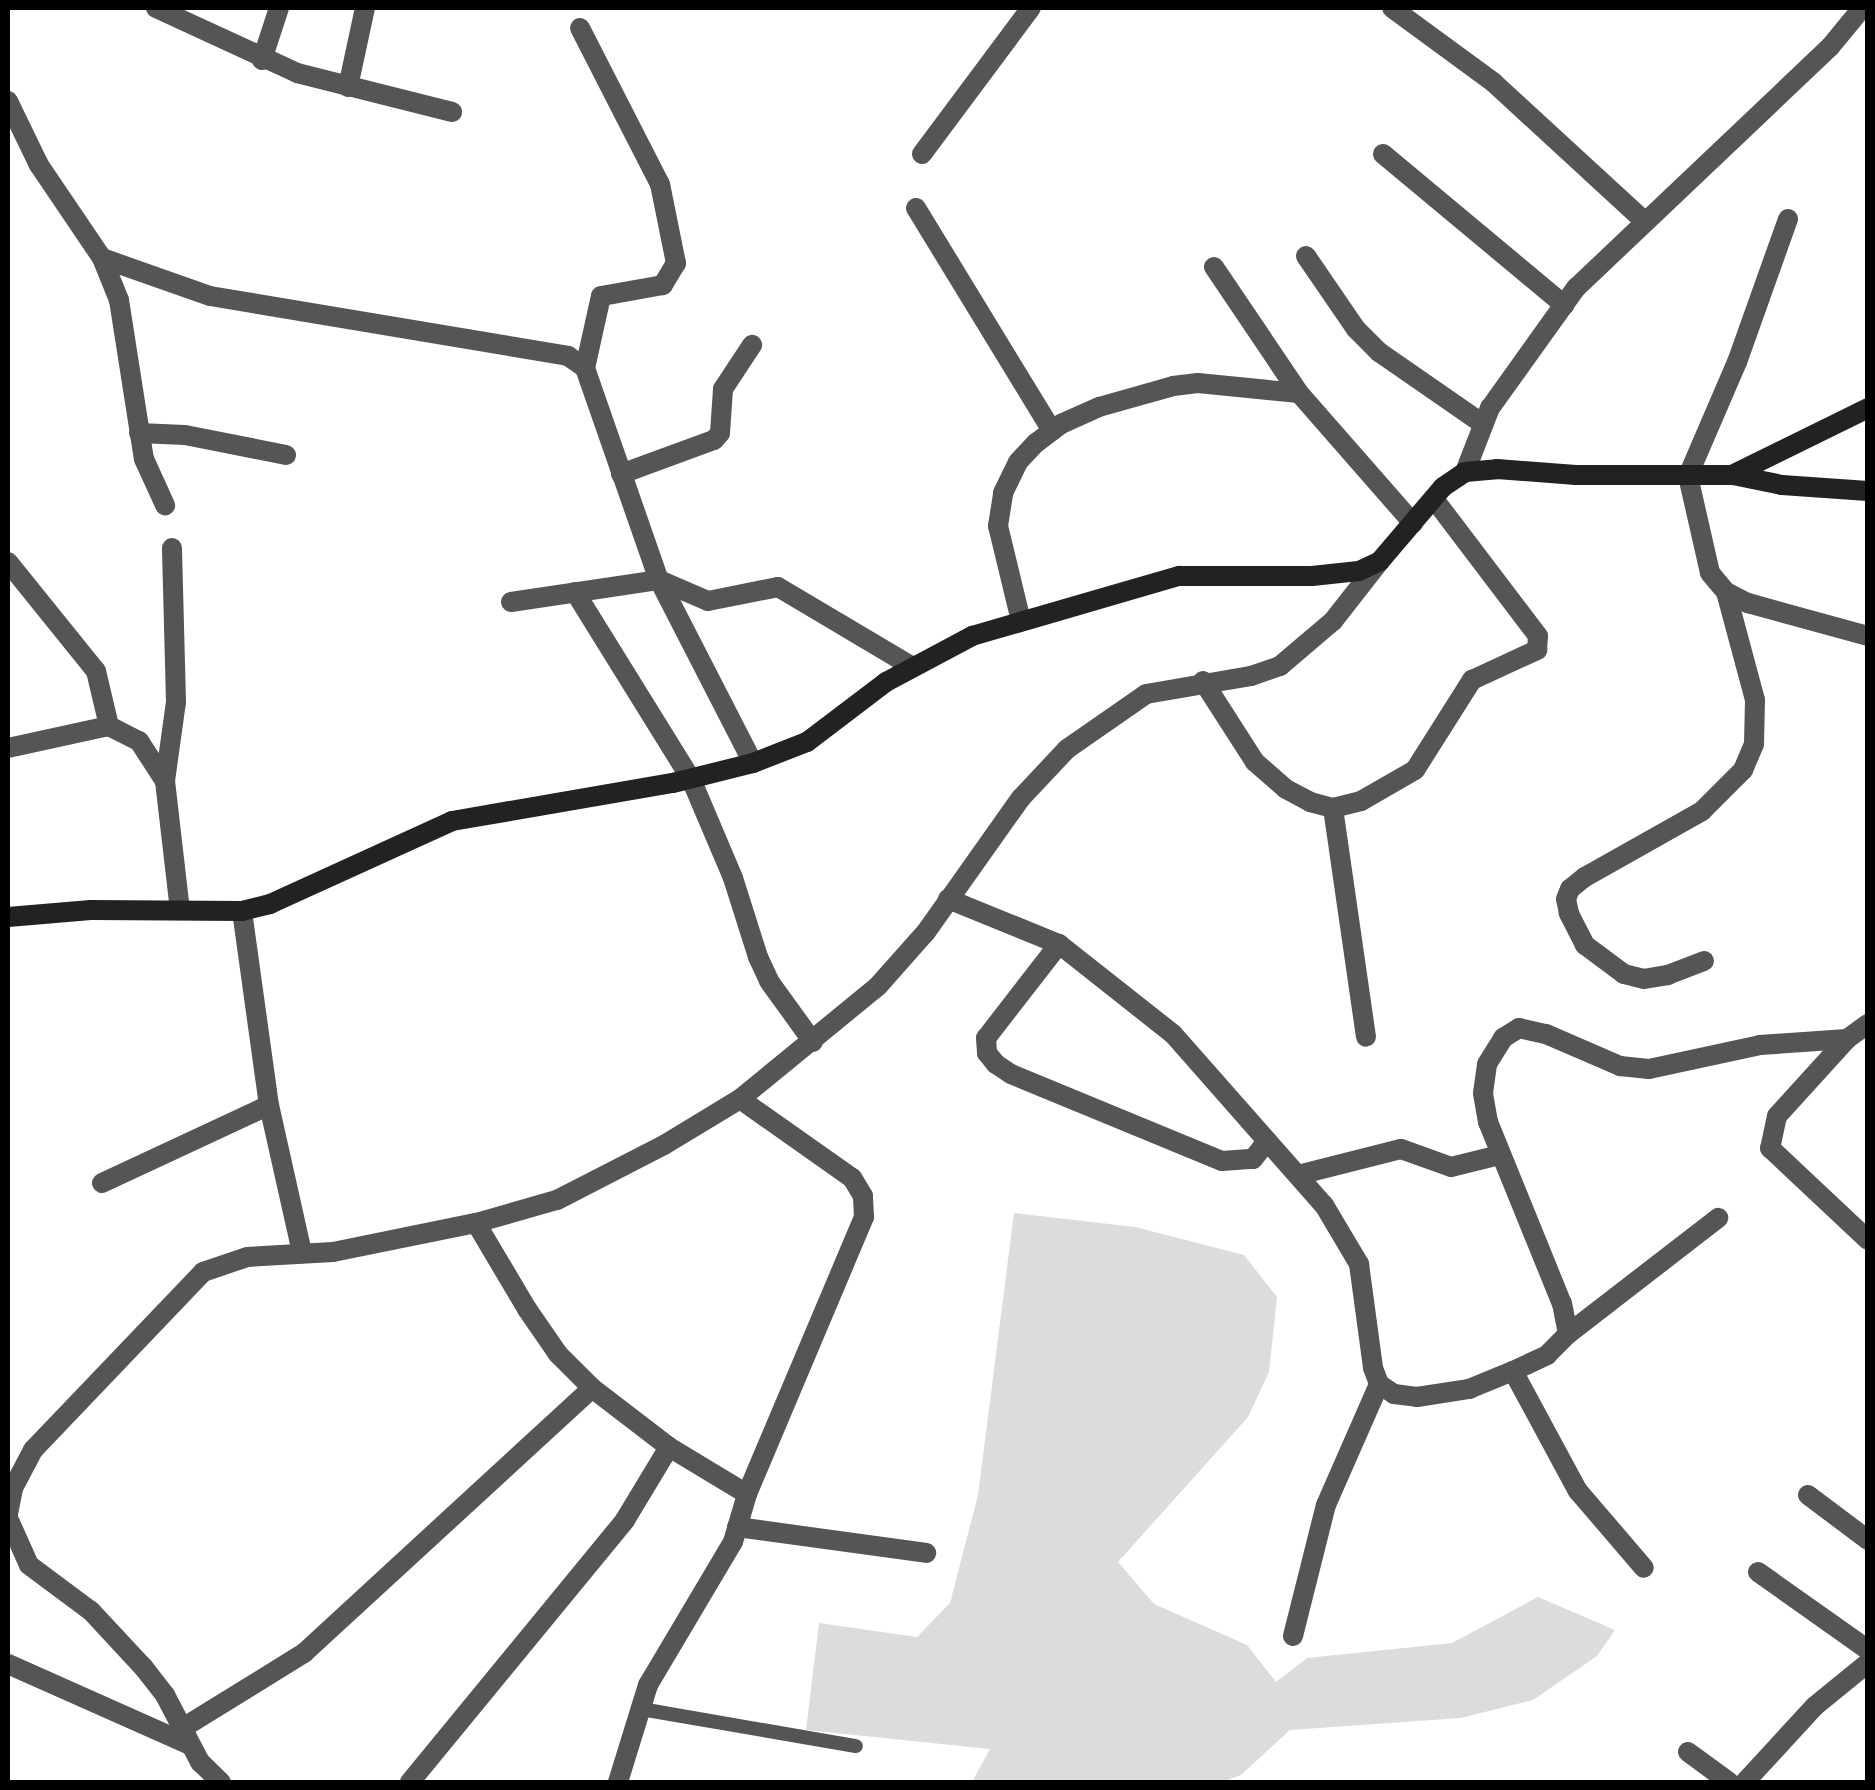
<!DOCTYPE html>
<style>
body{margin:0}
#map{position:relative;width:1875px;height:1790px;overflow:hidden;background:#fff;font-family:"Public Sans",sans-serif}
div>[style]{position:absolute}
.green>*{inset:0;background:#dcdcdc}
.lane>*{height:14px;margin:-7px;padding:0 7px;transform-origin:7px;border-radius:7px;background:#555}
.street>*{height:20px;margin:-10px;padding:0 10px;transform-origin:10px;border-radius:10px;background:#555}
.secondary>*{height:20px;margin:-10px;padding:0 10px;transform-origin:10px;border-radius:10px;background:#222}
span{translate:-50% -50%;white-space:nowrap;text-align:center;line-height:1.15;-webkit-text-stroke:9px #fff;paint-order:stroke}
.frame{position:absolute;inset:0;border:10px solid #000;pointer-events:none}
</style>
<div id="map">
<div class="green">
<div style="clip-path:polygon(1014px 1213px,1135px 1227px,1244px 1255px,1277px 1297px,1269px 1372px,1248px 1417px,1118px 1562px,1154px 1604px,1247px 1645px,1276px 1682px,1307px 1658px,1452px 1643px,1538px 1597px,1615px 1630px,1597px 1656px,1533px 1700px,1461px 1718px,1290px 1730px,1241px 1775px,1222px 1782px,972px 1782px,990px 1749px,806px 1730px,819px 1623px,917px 1637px,950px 1603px,978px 1495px)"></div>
</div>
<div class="lane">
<div style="left:641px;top:1709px;width:218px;rotate:9.8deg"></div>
</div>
<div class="street">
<div style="left:156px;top:8px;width:155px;rotate:24.7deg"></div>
<div style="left:297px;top:73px;width:160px;rotate:14.1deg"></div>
<div style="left:1392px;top:8px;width:125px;rotate:36.2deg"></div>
<div style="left:1493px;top:82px;width:207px;rotate:42.6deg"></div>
<div style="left:580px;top:28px;width:175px;rotate:62.9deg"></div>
<div style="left:660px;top:184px;width:81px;rotate:78.6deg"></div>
<div style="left:676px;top:263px;width:26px;rotate:121deg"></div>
<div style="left:663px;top:285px;width:63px;rotate:169.9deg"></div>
<div style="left:601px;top:296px;width:74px;rotate:102.5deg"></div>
<div style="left:262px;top:60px;width:55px;rotate:-71.9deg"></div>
<div style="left:348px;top:87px;width:81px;rotate:-77.9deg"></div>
<div style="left:8px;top:101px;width:71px;rotate:64.2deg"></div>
<div style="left:39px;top:165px;width:112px;rotate:55.9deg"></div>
<div style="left:102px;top:258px;width:45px;rotate:68deg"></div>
<div style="left:119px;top:300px;width:161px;rotate:81.1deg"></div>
<div style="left:144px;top:459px;width:51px;rotate:65.5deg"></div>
<div style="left:922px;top:154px;width:182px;rotate:-53.3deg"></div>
<div style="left:1383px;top:154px;width:236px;rotate:39.8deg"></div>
<div style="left:916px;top:208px;width:261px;rotate:58.6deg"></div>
<div style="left:1788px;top:219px;width:152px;rotate:109.6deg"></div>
<div style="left:1737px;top:362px;width:124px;rotate:113.3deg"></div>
<div style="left:1688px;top:476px;width:99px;rotate:77.2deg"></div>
<div style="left:1710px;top:573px;width:25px;rotate:50deg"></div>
<div style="left:1726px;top:592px;width:25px;rotate:27deg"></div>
<div style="left:1748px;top:603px;width:124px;rotate:15.4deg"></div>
<div style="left:1306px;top:256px;width:88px;rotate:55.6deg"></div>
<div style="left:1356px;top:329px;width:33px;rotate:45deg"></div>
<div style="left:1379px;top:352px;width:126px;rotate:34.7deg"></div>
<div style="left:102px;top:258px;width:114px;rotate:19.4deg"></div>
<div style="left:210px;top:296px;width:363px;rotate:9.5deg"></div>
<div style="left:568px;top:356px;width:21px;rotate:35deg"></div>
<div style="left:585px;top:368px;width:225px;rotate:70.8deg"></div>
<div style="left:659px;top:580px;width:206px;rotate:62.8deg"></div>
<div style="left:1214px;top:267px;width:152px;rotate:56deg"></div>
<div style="left:1299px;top:393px;width:173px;rotate:48.8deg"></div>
<div style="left:139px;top:433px;width:46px;rotate:2.5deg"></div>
<div style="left:185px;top:435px;width:103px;rotate:11.2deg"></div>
<div style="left:1465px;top:472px;width:69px;rotate:-68.7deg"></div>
<div style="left:1490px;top:408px;width:148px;rotate:-54.4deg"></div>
<div style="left:1576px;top:288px;width:350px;rotate:-43.5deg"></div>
<div style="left:1830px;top:47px;width:50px;rotate:-50.6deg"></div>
<div style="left:621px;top:474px;width:99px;rotate:-20.1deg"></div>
<div style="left:714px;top:440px;width:9px;rotate:-49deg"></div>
<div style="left:720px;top:433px;width:44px;rotate:-86.1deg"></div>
<div style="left:723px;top:389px;width:53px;rotate:-56.6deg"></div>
<div style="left:8px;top:562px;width:140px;rotate:51.1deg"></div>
<div style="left:96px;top:671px;width:57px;rotate:76.7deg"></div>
<div style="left:575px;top:592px;width:220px;rotate:58.2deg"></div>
<div style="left:691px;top:779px;width:108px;rotate:67deg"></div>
<div style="left:733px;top:878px;width:83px;rotate:72.4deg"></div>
<div style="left:758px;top:957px;width:26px;rotate:65deg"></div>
<div style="left:769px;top:981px;width:75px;rotate:54.2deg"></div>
<div style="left:511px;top:602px;width:150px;rotate:-8.5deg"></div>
<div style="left:659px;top:580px;width:53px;rotate:23.2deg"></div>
<div style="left:708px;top:601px;width:71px;rotate:-11.3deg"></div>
<div style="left:778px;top:587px;width:155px;rotate:30.7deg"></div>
<div style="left:1021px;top:621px;width:98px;rotate:-103.6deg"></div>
<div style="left:998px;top:526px;width:33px;rotate:-81deg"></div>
<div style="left:1003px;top:493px;width:34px;rotate:-64deg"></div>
<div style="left:1018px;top:462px;width:26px;rotate:-47deg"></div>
<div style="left:1036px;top:443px;width:31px;rotate:-37deg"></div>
<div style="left:1061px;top:424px;width:42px;rotate:-24.1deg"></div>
<div style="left:1099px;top:407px;width:77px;rotate:-15.8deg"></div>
<div style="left:1173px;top:386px;width:25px;rotate:-7deg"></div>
<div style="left:1198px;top:383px;width:101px;rotate:5.7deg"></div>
<div style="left:1203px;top:681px;width:96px;rotate:57.3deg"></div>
<div style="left:1255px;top:762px;width:41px;rotate:41.1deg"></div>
<div style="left:1286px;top:789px;width:27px;rotate:28deg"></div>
<div style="left:1310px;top:802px;width:24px;rotate:15deg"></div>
<div style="left:1333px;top:808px;width:29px;rotate:-14deg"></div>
<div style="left:1361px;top:801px;width:62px;rotate:-29.9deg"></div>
<div style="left:1415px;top:770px;width:107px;rotate:-57.7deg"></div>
<div style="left:1472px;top:680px;width:72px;rotate:-24.8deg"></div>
<div style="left:1537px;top:650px;width:14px;rotate:-86deg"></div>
<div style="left:1538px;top:636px;width:172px;rotate:-127.2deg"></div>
<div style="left:8px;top:748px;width:103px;rotate:-12.3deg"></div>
<div style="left:109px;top:726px;width:34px;rotate:27deg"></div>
<div style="left:139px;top:741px;width:48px;rotate:57deg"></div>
<div style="left:165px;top:781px;width:130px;rotate:83.4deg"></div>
<div style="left:165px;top:781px;width:80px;rotate:-82.1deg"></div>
<div style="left:176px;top:702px;width:154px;rotate:-91.5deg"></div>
<div style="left:1333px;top:808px;width:231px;rotate:81.8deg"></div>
<div style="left:948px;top:899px;width:120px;rotate:22.1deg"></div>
<div style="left:1059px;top:944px;width:145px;rotate:38.3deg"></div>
<div style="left:1173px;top:1034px;width:228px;rotate:48.6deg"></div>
<div style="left:1324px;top:1205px;width:69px;rotate:59.3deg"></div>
<div style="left:1359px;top:1264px;width:105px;rotate:82.3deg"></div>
<div style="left:1373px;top:1368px;width:17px;rotate:69deg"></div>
<div style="left:1379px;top:1384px;width:18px;rotate:34deg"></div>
<div style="left:1394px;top:1394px;width:23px;rotate:7deg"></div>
<div style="left:1417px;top:1397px;width:53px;rotate:-8.7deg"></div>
<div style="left:1469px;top:1389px;width:48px;rotate:-22.2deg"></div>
<div style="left:1513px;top:1371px;width:38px;rotate:-25deg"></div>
<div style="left:1547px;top:1355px;width:30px;rotate:-45deg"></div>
<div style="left:1568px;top:1334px;width:31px;rotate:-101deg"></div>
<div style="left:1562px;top:1304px;width:196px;rotate:-112.1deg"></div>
<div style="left:1488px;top:1122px;width:29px;rotate:-100deg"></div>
<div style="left:1483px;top:1093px;width:29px;rotate:-82deg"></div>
<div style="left:1487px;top:1064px;width:31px;rotate:-58deg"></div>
<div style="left:1503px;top:1038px;width:19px;rotate:-32deg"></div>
<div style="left:1519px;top:1028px;width:28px;rotate:13deg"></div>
<div style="left:1546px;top:1034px;width:81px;rotate:23.4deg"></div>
<div style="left:1620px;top:1066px;width:29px;rotate:6deg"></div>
<div style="left:1649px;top:1069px;width:114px;rotate:-12.2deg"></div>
<div style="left:1760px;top:1045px;width:87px;rotate:-3.9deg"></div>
<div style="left:1847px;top:1039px;width:26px;rotate:-36deg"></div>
<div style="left:242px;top:911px;width:196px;rotate:82.1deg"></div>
<div style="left:269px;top:1105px;width:152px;rotate:77.4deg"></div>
<div style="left:1059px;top:944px;width:119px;rotate:127.8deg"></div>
<div style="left:986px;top:1038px;width:15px;rotate:86deg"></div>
<div style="left:987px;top:1053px;width:14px;rotate:51deg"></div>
<div style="left:996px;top:1064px;width:18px;rotate:34deg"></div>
<div style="left:1011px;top:1074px;width:228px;rotate:22.4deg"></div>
<div style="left:1222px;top:1161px;width:31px;rotate:-4deg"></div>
<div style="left:1253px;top:1159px;width:23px;rotate:-52deg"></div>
<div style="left:1704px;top:961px;width:39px;rotate:159deg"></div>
<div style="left:1668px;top:975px;width:24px;rotate:171deg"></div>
<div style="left:1644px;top:979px;width:21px;rotate:-166deg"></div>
<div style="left:1624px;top:974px;width:49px;rotate:-143.4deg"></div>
<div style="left:1585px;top:945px;width:36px;rotate:-117deg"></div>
<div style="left:1569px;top:913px;width:14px;rotate:-102deg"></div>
<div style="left:1566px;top:899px;width:11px;rotate:-68deg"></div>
<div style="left:1570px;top:889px;width:19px;rotate:-39deg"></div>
<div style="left:1585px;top:877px;width:134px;rotate:-29.4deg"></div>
<div style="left:1702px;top:811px;width:58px;rotate:-45deg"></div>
<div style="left:1743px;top:770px;width:28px;rotate:-67deg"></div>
<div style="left:1754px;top:744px;width:44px;rotate:-88.7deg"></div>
<div style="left:1755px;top:700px;width:112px;rotate:-105deg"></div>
<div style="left:1847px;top:1039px;width:104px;rotate:132.3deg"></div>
<div style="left:1777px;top:1116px;width:33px;rotate:102deg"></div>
<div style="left:1770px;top:1148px;width:134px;rotate:43.2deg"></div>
<div style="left:1298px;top:1175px;width:106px;rotate:-14.2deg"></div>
<div style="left:1401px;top:1149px;width:53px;rotate:19.8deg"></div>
<div style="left:1451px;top:1167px;width:50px;rotate:-13.8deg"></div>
<div style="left:102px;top:1183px;width:184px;rotate:-25deg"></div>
<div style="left:476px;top:1223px;width:100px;rotate:59.3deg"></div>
<div style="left:527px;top:1309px;width:55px;rotate:55.4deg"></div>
<div style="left:558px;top:1354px;width:48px;rotate:45deg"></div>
<div style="left:592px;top:1388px;width:97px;rotate:37.5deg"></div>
<div style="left:669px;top:1447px;width:91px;rotate:31.1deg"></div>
<div style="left:1568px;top:1334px;width:190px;rotate:-37.7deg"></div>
<div style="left:1513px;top:1371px;width:136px;rotate:61.6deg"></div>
<div style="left:1578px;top:1491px;width:101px;rotate:49.4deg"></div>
<div style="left:1808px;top:1495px;width:75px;rotate:36.9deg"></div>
<div style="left:8px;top:1514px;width:26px;rotate:-79deg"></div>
<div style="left:13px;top:1488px;width:43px;rotate:-62.2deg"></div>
<div style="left:33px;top:1450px;width:246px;rotate:-46.3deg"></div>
<div style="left:203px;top:1272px;width:46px;rotate:-18.8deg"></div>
<div style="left:247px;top:1257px;width:86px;rotate:-3.3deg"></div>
<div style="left:333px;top:1252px;width:146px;rotate:-11.5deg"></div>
<div style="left:476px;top:1223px;width:84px;rotate:-15.9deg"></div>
<div style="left:557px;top:1200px;width:120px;rotate:-27.2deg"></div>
<div style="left:664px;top:1145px;width:89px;rotate:-31.2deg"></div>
<div style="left:740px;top:1099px;width:178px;rotate:-39.3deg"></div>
<div style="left:878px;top:986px;width:72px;rotate:-48.4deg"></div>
<div style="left:926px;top:932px;width:164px;rotate:-54.7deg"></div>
<div style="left:1021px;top:798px;width:67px;rotate:-46.8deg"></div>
<div style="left:1067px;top:749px;width:96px;rotate:-34.8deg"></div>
<div style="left:1146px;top:694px;width:107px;rotate:-9.7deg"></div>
<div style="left:1251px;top:676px;width:31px;rotate:-19deg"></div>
<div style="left:1280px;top:666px;width:70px;rotate:-40.3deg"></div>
<div style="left:1333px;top:621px;width:76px;rotate:-51.9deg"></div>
<div style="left:8px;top:1518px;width:51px;rotate:65.9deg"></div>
<div style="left:29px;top:1565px;width:77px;rotate:36.6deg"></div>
<div style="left:91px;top:1611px;width:78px;rotate:47.1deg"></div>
<div style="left:144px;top:1668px;width:34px;rotate:52deg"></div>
<div style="left:165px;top:1695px;width:76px;rotate:62.4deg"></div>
<div style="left:200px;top:1762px;width:29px;rotate:44deg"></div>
<div style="left:737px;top:1527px;width:191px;rotate:7.8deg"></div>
<div style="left:1758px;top:1572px;width:135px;rotate:35.3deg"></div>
<div style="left:1293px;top:1636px;width:135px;rotate:-75.9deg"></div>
<div style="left:1326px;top:1505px;width:132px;rotate:-66.3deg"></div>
<div style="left:8px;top:1664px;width:199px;rotate:24deg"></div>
<div style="left:181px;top:1729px;width:145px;rotate:-31.7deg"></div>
<div style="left:304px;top:1653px;width:391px;rotate:-42.6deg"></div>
<div style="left:1688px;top:1752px;width:51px;rotate:36.2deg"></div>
<div style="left:410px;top:1782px;width:339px;rotate:-50.6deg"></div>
<div style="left:625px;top:1520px;width:85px;rotate:-58.9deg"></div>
<div style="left:618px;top:1782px;width:102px;rotate:-72.8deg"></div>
<div style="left:648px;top:1685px;width:166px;rotate:-59.3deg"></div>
<div style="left:733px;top:1542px;width:50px;rotate:-73.7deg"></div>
<div style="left:747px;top:1494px;width:301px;rotate:-67.1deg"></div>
<div style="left:864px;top:1217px;width:21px;rotate:-93deg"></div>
<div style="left:863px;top:1196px;width:21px;rotate:-121deg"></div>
<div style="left:852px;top:1178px;width:137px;rotate:-144.8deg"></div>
<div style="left:1745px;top:1782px;width:103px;rotate:-47.4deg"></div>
<div style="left:1815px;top:1706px;width:68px;rotate:-39.1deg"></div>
</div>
<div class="secondary">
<div style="left:1734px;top:474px;width:149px;rotate:-26.2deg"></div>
<div style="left:8px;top:917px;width:83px;rotate:-4.8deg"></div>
<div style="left:91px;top:910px;width:151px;rotate:0.4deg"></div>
<div style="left:242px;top:911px;width:29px;rotate:-14deg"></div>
<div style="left:270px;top:904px;width:200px;rotate:-24.5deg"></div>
<div style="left:452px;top:821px;width:224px;rotate:-9.8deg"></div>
<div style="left:673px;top:783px;width:82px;rotate:-14deg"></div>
<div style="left:753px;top:763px;width:58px;rotate:-21.3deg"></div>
<div style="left:807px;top:742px;width:99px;rotate:-37.2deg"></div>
<div style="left:886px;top:682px;width:98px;rotate:-28.1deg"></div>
<div style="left:972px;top:636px;width:216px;rotate:-16.2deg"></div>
<div style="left:1179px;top:576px;width:133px"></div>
<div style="left:1312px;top:576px;width:47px;rotate:-6.1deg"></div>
<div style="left:1359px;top:571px;width:23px;rotate:-25deg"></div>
<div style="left:1380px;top:561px;width:97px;rotate:-49.6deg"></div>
<div style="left:1443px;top:487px;width:27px;rotate:-34deg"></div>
<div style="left:1465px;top:472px;width:32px;rotate:-5deg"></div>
<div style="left:1497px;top:469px;width:79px;rotate:4.3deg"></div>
<div style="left:1576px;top:475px;width:157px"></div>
<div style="left:1733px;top:475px;width:50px;rotate:11.5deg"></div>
<div style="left:1782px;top:485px;width:86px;rotate:4deg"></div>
</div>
<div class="frame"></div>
</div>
